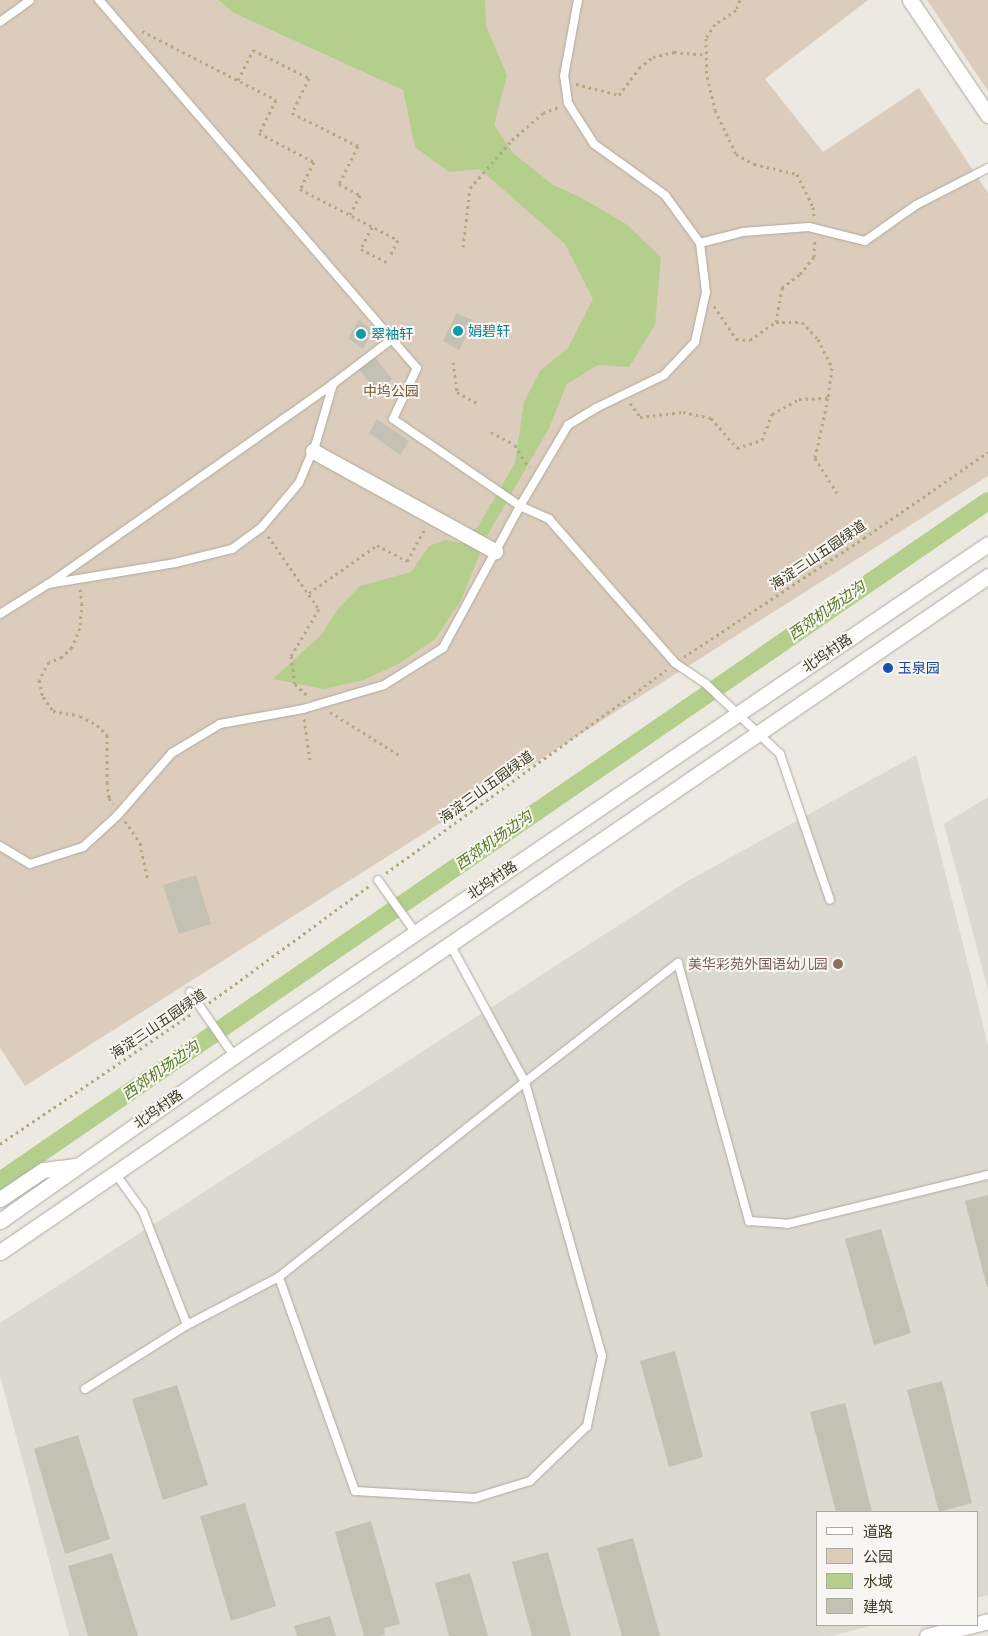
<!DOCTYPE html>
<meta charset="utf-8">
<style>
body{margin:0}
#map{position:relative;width:988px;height:1636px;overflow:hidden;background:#ece9e2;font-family:Cabin,"Noto Sans SC",sans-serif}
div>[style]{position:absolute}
.built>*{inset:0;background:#dbd9d0}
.green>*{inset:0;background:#dcccbb}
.water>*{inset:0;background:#b4cf8b}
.canal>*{height:18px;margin:-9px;padding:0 9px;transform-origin:9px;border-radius:9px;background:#b4cf8b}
.building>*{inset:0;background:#c3c0b4}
.path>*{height:3px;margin-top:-1.5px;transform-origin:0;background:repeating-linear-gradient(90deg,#aeab83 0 2.5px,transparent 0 6.5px)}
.roads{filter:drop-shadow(0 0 1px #adaa9d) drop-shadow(0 0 1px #adaa9d)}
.lane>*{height:8px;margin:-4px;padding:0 4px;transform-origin:4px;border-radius:4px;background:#fff}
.street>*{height:15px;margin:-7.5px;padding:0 7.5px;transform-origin:7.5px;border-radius:7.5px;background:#fff}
.secondary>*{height:15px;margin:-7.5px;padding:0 7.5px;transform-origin:7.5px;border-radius:7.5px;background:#fff}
.dots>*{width:14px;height:14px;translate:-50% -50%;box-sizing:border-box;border:2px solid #f8f6f2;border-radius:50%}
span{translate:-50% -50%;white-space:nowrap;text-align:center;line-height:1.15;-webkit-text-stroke:4px #f8f6f2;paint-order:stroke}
.culture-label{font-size:14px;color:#0d838f}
.left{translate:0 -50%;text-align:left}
.park-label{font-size:14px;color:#72582d}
.street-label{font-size:14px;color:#3c3b22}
.transit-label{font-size:14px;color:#164399}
.education-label{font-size:14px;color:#785e54}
.right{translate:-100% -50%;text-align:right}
.water-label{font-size:15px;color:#52761e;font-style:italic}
.legend{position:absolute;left:816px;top:1511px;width:162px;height:115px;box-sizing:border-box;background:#f8f6f2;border:1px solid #adab9f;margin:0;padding:6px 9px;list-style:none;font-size:15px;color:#3c3b22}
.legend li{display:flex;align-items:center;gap:10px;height:25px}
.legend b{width:25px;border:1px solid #adab9f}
</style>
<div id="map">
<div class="built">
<div style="clip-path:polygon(916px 755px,988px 1045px,988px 1595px,977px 1598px,977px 1512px,817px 1512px,817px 1625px,874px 1625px,830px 1636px,69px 1636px,0 1375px,0 1323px,686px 882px)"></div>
<div style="clip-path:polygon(988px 797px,988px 990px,944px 824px)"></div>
</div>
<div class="green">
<div style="clip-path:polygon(0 0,868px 0,765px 79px,823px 152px,919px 88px,988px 193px,988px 476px,25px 1086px,0 1048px)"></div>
<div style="clip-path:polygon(927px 0,988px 0,988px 91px)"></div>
</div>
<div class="water">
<div style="clip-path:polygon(219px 0,485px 0,486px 26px,507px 75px,494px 125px,513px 153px,553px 185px,580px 197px,626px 224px,661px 257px,655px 325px,629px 367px,598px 365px,567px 384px,549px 428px,487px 536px,461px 600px,435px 639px,400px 663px,364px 680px,324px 689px,273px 679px,322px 634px,338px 609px,360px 586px,411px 572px,429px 546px,445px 540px,461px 543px,479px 525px,515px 463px,524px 402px,540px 371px,568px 348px,593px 299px,565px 244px,480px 169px,449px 172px,415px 147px,403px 90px,234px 13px)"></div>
</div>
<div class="canal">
<div style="left:0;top:1181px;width:1199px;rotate:-34.54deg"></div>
</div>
<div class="building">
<div style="clip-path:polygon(457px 313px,474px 321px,459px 350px,443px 341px)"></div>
<div style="clip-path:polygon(359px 320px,373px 330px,363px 349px,348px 338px)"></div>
<div style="clip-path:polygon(374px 356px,392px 379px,378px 393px,359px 369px)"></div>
<div style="clip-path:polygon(377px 419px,409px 441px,400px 455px,369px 433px)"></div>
<div style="clip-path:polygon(196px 875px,211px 924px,179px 934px,163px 885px)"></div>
<div style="clip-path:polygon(988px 1195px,988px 1287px,987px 1287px,965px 1201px)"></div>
<div style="clip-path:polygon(881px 1229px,911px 1333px,874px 1345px,845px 1239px)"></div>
<div style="clip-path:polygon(675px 1351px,703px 1457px,669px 1467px,640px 1361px)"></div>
<div style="clip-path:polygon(942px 1381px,972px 1503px,939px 1512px,907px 1390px)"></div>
<div style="clip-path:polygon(177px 1385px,208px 1485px,163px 1500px,132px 1399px)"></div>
<div style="clip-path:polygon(845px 1403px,872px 1512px,836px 1512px,810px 1412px)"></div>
<div style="clip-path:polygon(78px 1435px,110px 1539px,65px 1554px,34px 1449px)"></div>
<div style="clip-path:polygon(245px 1503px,276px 1606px,231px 1621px,200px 1516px)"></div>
<div style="clip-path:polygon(371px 1521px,400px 1624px,384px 1628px,385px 1635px,380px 1636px,364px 1636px,335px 1532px)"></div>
<div style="clip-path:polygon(633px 1538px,660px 1636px,622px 1636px,597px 1548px)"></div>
<div style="clip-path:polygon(548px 1552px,571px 1636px,532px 1636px,512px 1562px)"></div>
<div style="clip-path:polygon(112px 1553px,138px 1636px,88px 1636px,68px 1566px)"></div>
<div style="clip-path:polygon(470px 1573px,488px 1636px,449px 1636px,435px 1583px)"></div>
<div style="clip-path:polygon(330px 1616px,336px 1636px,297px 1636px,294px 1626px)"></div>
</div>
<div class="path">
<div style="left:740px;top:0;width:11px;rotate:112deg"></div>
<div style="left:736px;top:10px;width:25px;rotate:146deg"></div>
<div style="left:715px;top:24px;width:17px;rotate:123deg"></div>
<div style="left:706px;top:38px;width:39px;rotate:89deg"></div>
<div style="left:707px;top:77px;width:34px;rotate:76deg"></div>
<div style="left:715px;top:110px;width:49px;rotate:64.5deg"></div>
<div style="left:736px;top:154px;width:21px;rotate:29deg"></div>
<div style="left:754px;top:164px;width:44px;rotate:13.1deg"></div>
<div style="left:797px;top:174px;width:37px;rotate:64deg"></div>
<div style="left:813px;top:207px;width:10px;rotate:84deg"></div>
<div style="left:142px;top:31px;width:151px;rotate:27.2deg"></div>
<div style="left:276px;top:100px;width:37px;rotate:117deg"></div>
<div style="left:259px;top:133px;width:62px;rotate:27.8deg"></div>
<div style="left:314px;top:162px;width:30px;rotate:117deg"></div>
<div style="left:300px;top:189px;width:110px;rotate:27.5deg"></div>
<div style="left:398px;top:240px;width:18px;rotate:117deg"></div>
<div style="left:238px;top:80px;width:34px;rotate:-63deg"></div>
<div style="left:253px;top:50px;width:63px;rotate:26.6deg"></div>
<div style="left:309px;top:78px;width:39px;rotate:116deg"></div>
<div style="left:292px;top:113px;width:74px;rotate:26.6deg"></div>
<div style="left:358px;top:146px;width:42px;rotate:116.6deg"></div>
<div style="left:339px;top:184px;width:24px;rotate:28deg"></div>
<div style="left:360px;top:195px;width:22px;rotate:117deg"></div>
<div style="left:576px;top:84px;width:44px;rotate:14.3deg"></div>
<div style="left:619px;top:95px;width:34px;rotate:-53deg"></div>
<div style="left:639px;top:68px;width:18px;rotate:-38deg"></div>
<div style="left:653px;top:57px;width:22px;rotate:-13deg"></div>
<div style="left:674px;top:52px;width:32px;rotate:5deg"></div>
<div style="left:372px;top:227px;width:25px;rotate:117deg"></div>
<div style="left:361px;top:249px;width:29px;rotate:27deg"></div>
<div style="left:463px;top:247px;width:59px;rotate:-83.2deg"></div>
<div style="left:470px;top:188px;width:64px;rotate:-48.8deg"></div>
<div style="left:512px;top:140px;width:41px;rotate:-41.1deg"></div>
<div style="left:543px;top:113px;width:16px;rotate:-22deg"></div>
<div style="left:714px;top:306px;width:40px;rotate:56deg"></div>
<div style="left:736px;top:339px;width:14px;rotate:4deg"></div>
<div style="left:750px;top:340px;width:32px;rotate:-35deg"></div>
<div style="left:776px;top:322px;width:26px"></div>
<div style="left:802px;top:322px;width:23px;rotate:47deg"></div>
<div style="left:818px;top:339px;width:32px;rotate:64deg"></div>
<div style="left:832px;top:368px;width:30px;rotate:98deg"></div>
<div style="left:776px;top:322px;width:35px;rotate:-80deg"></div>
<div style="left:782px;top:288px;width:23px;rotate:-38deg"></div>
<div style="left:800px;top:274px;width:22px;rotate:-51deg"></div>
<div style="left:814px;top:257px;width:19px;rotate:-87deg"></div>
<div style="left:453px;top:362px;width:30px;rotate:82deg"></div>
<div style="left:457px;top:392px;width:23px;rotate:29deg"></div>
<div style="left:630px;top:403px;width:17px;rotate:54deg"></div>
<div style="left:640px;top:417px;width:43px;rotate:-6.6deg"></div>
<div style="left:683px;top:412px;width:29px;rotate:12deg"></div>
<div style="left:711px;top:418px;width:40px;rotate:49deg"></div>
<div style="left:737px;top:448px;width:26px;rotate:-18deg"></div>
<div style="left:762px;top:440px;width:28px;rotate:-69deg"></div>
<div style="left:772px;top:414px;width:31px;rotate:-29deg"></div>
<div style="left:799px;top:399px;width:29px;rotate:-2deg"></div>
<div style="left:828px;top:398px;width:61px;rotate:102.2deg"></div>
<div style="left:815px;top:458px;width:41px;rotate:57.8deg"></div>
<div style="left:491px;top:432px;width:27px;rotate:28deg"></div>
<div style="left:515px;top:445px;width:20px;rotate:60deg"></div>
<div style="left:525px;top:462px;width:7px;rotate:45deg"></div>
<div style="left:268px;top:536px;width:89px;rotate:55.1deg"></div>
<div style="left:319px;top:609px;width:55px;rotate:120.8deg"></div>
<div style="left:291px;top:656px;width:28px;rotate:82deg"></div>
<div style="left:295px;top:684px;width:19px;rotate:43deg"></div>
<div style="left:80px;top:589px;width:14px;rotate:82deg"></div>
<div style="left:82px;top:603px;width:25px;rotate:95deg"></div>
<div style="left:80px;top:628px;width:21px;rotate:113deg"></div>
<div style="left:72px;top:647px;width:14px;rotate:135deg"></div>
<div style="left:62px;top:657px;width:14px;rotate:159deg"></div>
<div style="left:49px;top:662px;width:21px;rotate:119deg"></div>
<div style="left:39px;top:680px;width:17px;rotate:77deg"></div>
<div style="left:43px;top:697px;width:17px;rotate:54deg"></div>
<div style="left:53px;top:711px;width:27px;rotate:10deg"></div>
<div style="left:80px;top:716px;width:19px;rotate:28deg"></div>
<div style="left:97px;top:725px;width:14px;rotate:45deg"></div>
<div style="left:107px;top:735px;width:47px;rotate:90deg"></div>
<div style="left:107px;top:782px;width:16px;rotate:83deg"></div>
<div style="left:109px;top:798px;width:7px;rotate:56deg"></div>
<div style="left:309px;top:593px;width:83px;rotate:-35.2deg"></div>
<div style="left:377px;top:545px;width:34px;rotate:28deg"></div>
<div style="left:407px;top:561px;width:38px;rotate:-61deg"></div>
<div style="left:684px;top:657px;width:216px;rotate:-33.5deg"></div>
<div style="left:864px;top:538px;width:151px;rotate:-34.7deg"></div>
<div style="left:330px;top:712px;width:81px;rotate:31.9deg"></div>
<div style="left:304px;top:719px;width:41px;rotate:81.7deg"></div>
<div style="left:125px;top:821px;width:27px;rotate:56deg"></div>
<div style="left:140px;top:843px;width:38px;rotate:78deg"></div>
<div style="left:386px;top:873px;width:346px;rotate:-35.9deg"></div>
<div style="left:209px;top:1003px;width:198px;rotate:-36.2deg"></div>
<div style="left:0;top:1144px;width:233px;rotate:-34.2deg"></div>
</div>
<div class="roads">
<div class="lane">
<div style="left:99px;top:0;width:486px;rotate:49.2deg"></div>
<div style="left:417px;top:368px;width:56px;rotate:115.2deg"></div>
<div style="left:393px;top:419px;width:154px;rotate:34.4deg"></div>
<div style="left:520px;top:506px;width:32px;rotate:24deg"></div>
<div style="left:549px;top:519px;width:191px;rotate:48.8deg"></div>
<div style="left:675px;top:663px;width:37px;rotate:34deg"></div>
<div style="left:706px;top:684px;width:102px;rotate:43.4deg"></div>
<div style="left:780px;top:754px;width:154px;rotate:71.1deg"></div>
<div style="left:0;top:22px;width:37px;rotate:-36deg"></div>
<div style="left:700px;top:243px;width:44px;rotate:-14.3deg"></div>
<div style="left:743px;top:232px;width:66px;rotate:-4.3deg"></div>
<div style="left:809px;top:227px;width:58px;rotate:14deg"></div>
<div style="left:865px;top:241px;width:62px;rotate:-35.2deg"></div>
<div style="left:916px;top:205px;width:81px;rotate:-27.2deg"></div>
<div style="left:50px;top:583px;width:346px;rotate:-35.1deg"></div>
<div style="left:333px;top:384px;width:74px;rotate:-37.3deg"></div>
<div style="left:0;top:614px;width:57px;rotate:-32deg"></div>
<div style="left:48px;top:584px;width:129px;rotate:-9.4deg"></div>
<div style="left:175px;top:563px;width:59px;rotate:-13.8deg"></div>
<div style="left:232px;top:549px;width:36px;rotate:-36deg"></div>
<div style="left:261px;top:528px;width:59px;rotate:-49.8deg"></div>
<div style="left:299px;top:483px;width:43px;rotate:-67deg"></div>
<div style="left:316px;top:443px;width:61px;rotate:-73.9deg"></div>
<div style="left:0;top:846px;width:35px;rotate:31deg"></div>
<div style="left:30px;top:864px;width:56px;rotate:-17.8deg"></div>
<div style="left:83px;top:847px;width:46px;rotate:-42.4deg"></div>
<div style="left:117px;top:816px;width:84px;rotate:-48.9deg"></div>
<div style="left:172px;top:753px;width:56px;rotate:-31.1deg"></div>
<div style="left:220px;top:724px;width:84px;rotate:-10.2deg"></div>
<div style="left:303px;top:709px;width:84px;rotate:-16.5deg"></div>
<div style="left:384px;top:685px;width:70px;rotate:-32.1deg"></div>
<div style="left:443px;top:648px;width:162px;rotate:-61.5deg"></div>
<div style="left:520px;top:506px;width:94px;rotate:-59.3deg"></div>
<div style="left:568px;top:425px;width:33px;rotate:-31deg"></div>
<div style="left:596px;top:408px;width:76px;rotate:-25.9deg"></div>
<div style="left:664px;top:375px;width:45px;rotate:-46.8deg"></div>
<div style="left:695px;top:342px;width:51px;rotate:-77.6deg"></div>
<div style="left:706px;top:292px;width:49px;rotate:-97deg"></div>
<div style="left:700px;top:243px;width:59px;rotate:-126.1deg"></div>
<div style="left:665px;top:195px;width:87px;rotate:-144.3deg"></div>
<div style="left:594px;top:144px;width:49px;rotate:-122.4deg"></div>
<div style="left:568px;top:103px;width:27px;rotate:-98deg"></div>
<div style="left:564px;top:76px;width:77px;rotate:-79.6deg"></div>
<div style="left:378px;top:880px;width:64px;rotate:54.6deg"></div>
<div style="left:450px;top:944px;width:157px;rotate:61.5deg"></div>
<div style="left:525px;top:1082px;width:285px;rotate:74.3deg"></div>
<div style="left:602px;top:1356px;width:72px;rotate:102.1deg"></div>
<div style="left:587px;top:1426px;width:79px;rotate:136deg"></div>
<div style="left:530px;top:1481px;width:58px;rotate:162.8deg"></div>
<div style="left:475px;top:1498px;width:120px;rotate:-176.7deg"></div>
<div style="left:355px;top:1491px;width:227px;rotate:-109.6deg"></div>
<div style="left:279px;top:1277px;width:314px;rotate:-38.4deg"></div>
<div style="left:525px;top:1082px;width:194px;rotate:-37.9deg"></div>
<div style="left:678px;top:963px;width:268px;rotate:74.6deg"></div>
<div style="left:749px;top:1221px;width:39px;rotate:4deg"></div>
<div style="left:788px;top:1224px;width:206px;rotate:-13.8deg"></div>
<div style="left:190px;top:992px;width:78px;rotate:55.5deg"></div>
<div style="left:115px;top:1173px;width:48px;rotate:54.3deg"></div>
<div style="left:143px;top:1212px;width:121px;rotate:68.7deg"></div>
<div style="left:85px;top:1389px;width:120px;rotate:-32.1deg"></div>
<div style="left:187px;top:1325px;width:104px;rotate:-27.6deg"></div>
</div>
<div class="street">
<div style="left:910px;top:0;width:139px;rotate:55.9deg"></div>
<div style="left:313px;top:451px;width:208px;rotate:28.8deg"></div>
</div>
<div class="secondary">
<div style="left:0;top:1199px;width:52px;rotate:-34deg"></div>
<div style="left:43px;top:1170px;width:33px;rotate:-7deg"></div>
<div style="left:0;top:1221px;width:286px;rotate:-35.2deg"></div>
<div style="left:234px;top:1056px;width:911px;rotate:-34.18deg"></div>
<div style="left:0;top:1252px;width:1197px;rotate:-34.38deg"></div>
<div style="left:977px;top:1624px;width:11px;rotate:-15deg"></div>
<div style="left:927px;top:1636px;width:47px;rotate:-13.4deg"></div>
</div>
</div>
<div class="dots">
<div style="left:458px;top:331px;background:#0f9aa8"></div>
<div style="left:361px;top:334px;background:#0f9aa8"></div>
<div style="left:888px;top:668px;background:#1a4fb4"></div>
<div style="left:838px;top:964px;background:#8d6e63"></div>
</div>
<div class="culture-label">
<span class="left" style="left:468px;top:331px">娟碧轩</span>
<span class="left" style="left:371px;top:334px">翠袖轩</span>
</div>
<div class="park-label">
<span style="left:391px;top:391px">中坞公园</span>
</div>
<div class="street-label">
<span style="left:818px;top:555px;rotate:-34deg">海淀三山五园绿道</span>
<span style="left:827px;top:653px;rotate:-34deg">北坞村路</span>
<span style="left:486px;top:787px;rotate:-36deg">海淀三山五园绿道</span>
<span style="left:492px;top:880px;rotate:-34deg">北坞村路</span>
<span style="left:158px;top:1024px;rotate:-34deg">海淀三山五园绿道</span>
<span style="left:158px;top:1109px;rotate:-35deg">北坞村路</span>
</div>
<div class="transit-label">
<span class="left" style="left:898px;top:668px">玉泉园</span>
</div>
<div class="education-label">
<span class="right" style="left:828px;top:964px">美华彩苑外国语幼儿园</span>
</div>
<div class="water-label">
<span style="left:827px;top:611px;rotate:-35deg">西郊机场边沟</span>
<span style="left:494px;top:841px;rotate:-35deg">西郊机场边沟</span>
<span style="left:161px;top:1071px;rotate:-35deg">西郊机场边沟</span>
</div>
<ul class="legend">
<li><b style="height:6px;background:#fff"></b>道路</li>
<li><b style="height:14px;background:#dcccbb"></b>公园</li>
<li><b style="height:14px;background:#b4cf8b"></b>水域</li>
<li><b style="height:14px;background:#c3c0b4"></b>建筑</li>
</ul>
</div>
